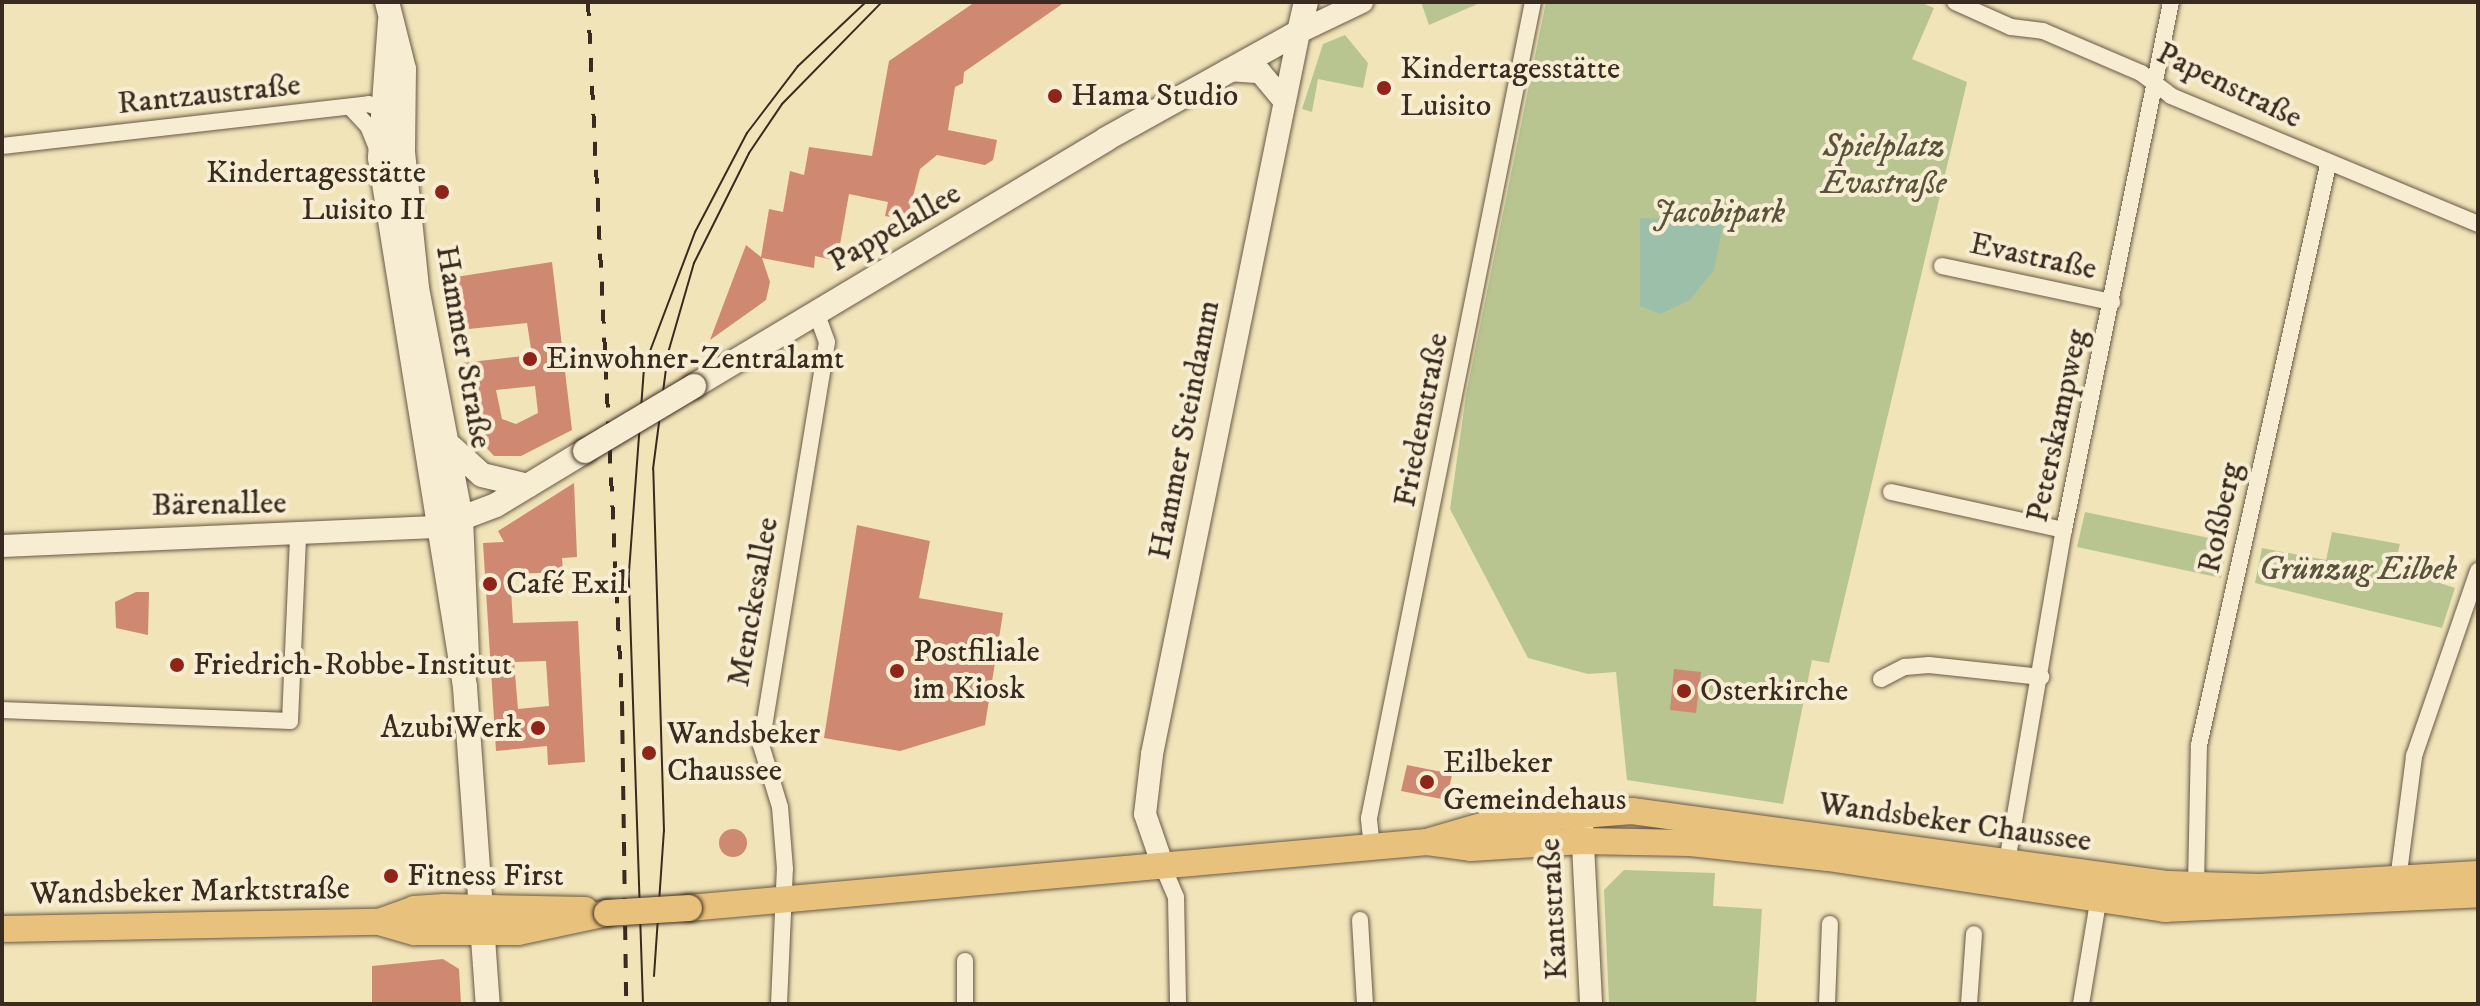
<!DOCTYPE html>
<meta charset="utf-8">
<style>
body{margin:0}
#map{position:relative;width:2480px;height:1006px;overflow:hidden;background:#f1e4b9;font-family:"IM FELL DW Pica",serif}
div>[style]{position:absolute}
.green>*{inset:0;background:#b8c591}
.water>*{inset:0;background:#9cbfaa}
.building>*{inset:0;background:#cf8872}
.round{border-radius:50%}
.roads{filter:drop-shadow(0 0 2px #685946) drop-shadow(0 0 2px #685946)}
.minor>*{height:16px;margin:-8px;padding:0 8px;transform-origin:8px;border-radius:8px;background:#f6edd2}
.tertiary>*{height:22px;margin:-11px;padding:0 11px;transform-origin:11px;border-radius:11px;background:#f6edd2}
.secondary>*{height:24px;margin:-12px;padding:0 12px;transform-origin:12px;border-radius:12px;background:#f6edd2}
.primary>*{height:26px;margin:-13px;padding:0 13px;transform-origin:13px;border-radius:13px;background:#e8c27c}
.tram>*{height:2px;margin:-1px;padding:0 1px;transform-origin:1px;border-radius:1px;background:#3a2b20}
.rail>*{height:4px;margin-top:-2px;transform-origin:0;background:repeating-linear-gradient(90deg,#3a2b20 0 14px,transparent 0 28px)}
.bridges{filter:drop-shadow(0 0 2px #3a2b20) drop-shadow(0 0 2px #3a2b20)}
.secondary-bridge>*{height:24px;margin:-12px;padding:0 12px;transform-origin:12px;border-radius:12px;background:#f6edd2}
.primary-bridge>*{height:26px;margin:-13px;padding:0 13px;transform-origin:13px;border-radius:13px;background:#e8c27c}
.dots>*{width:22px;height:22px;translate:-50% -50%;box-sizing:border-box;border:4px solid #f6edd2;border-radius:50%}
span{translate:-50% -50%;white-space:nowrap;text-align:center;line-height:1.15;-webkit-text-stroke:8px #f6edd2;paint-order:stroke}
.poi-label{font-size:32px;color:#3a2b20}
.left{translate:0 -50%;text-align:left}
.right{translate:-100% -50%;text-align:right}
.street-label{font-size:32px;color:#3a2b20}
.park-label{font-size:32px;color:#5a523c;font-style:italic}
.frame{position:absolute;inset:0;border:4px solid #3a2b20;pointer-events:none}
</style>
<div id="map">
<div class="green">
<div style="clip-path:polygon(1421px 2px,1482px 2px,1429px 25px)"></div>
<div style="clip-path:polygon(1546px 2px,1920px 2px,1934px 8px,1912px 59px,1967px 82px,1829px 663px,1812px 660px,1783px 804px,1627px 780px,1616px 672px,1588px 674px,1528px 658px,1450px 509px,1466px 395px)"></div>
<div style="clip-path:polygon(1345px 35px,1368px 63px,1363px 88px,1318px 79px,1312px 112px,1302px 109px,1323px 44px)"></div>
<div style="clip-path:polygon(2085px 512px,2228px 542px,2221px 578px,2077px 547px)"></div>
<div style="clip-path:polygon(2332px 532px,2400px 544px,2394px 568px,2455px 588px,2442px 628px,2255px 583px,2262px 548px,2326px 560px)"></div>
<div style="clip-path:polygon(1624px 870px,1715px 873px,1713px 906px,1762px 909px,1756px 1004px,1609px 1004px,1604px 890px)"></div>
</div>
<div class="water">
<div style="clip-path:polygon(1694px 209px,1719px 212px,1724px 219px,1714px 270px,1690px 300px,1660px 314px,1640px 306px,1640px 218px,1671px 219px)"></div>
</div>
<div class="building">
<div style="clip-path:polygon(975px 2px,1065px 2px,964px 72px,963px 83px,955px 87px,948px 130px,997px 140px,993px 160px,985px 165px,937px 155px,920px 169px,907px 220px,885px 216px,888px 202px,849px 194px,837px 261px,815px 256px,814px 268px,762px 258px,770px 282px,766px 300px,710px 340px,746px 245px,761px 257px,769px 209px,783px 212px,790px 171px,804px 175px,809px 147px,872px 156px,889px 61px)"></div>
<div style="clip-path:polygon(evenodd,552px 262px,572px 430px,521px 456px,494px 456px,471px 431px,462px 363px,532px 355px,527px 323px,449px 331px,443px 279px,552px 262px,535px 386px,538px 413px,516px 424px,502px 419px,496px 390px,535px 386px)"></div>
<div style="clip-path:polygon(evenodd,574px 483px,577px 557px,562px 558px,563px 572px,510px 574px,513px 623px,578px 621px,585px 762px,548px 765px,547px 746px,496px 751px,483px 543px,504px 542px,498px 531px,574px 483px,546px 661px,549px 706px,518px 709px,514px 662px,546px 661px)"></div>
<div style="clip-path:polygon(857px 525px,930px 541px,919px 598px,1003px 613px,985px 725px,900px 751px,824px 738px)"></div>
<div style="clip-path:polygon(136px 592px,149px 592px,148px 635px,116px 628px,115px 602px)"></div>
<div style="clip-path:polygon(1674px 669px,1701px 672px,1696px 713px,1670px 710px)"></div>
<div style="clip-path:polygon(1407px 765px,1452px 774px,1447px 800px,1401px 791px)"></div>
<div class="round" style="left:719px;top:829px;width:28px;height:28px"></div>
<div style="clip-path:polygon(443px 959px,459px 969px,461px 1004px,372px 1004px,372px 966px)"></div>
</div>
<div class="roads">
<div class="minor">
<div style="left:1955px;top:2px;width:61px;rotate:24.1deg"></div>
<div style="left:2011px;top:27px;width:32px;rotate:7deg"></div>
<div style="left:2043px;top:31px;width:107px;rotate:23.2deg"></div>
<div style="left:2141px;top:73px;width:38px;rotate:37deg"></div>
<div style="left:2171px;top:96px;width:333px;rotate:22.6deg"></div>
<div style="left:352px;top:109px;width:23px;rotate:47deg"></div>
<div style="left:368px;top:126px;width:27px;rotate:68deg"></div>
<div style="left:2px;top:146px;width:369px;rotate:-6.5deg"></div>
<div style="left:369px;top:104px;width:23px;rotate:23deg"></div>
<div style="left:1942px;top:266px;width:174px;rotate:12deg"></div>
<div style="left:1891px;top:492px;width:177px;rotate:12.4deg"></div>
<div style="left:1881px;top:679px;width:27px;rotate:-27deg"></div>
<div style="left:1905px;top:667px;width:24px;rotate:-5deg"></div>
<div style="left:1929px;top:665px;width:113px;rotate:6.1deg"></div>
<div style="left:2px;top:710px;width:288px;rotate:2.2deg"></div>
<div style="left:290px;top:721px;width:185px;rotate:-87.5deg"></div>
<div style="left:1372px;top:848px;width:30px;rotate:-96deg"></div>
<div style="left:1369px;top:818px;width:832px;rotate:-78.64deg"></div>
<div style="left:2007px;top:862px;width:337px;rotate:-80.3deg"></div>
<div style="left:2064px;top:530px;width:539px;rotate:-78.54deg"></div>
<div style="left:1164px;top:869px;width:30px;rotate:67deg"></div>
<div style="left:1176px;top:897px;width:107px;rotate:88.9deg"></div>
<div style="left:2398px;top:880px;width:125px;rotate:-82.6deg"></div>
<div style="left:2414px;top:756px;width:196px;rotate:-70.9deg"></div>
<div style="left:2196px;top:885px;width:140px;rotate:-88.8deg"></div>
<div style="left:2199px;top:745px;width:594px;rotate:-77.46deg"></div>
<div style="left:1360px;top:920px;width:84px;rotate:86.6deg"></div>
<div style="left:965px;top:961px;width:43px;rotate:90deg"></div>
<div style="left:779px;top:1004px;width:135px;rotate:-87.5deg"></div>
<div style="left:785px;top:869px;width:62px;rotate:-94.6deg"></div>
<div style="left:780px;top:807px;width:65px;rotate:-107deg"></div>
<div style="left:761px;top:745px;width:408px;rotate:-80.7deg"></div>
<div style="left:827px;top:342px;width:32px;rotate:-110deg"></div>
<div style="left:1827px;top:1004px;width:80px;rotate:-87.9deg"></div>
<div style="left:1969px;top:1004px;width:70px;rotate:-85.9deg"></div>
<div style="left:2081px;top:1004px;width:115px;rotate:-80.5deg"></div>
</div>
<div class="tertiary">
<div style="left:1228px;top:70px;width:32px;rotate:4deg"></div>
<div style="left:1260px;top:72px;width:38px;rotate:50deg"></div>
<div style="left:2px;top:546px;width:434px;rotate:-2.5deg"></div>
<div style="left:1582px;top:825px;width:179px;rotate:87.1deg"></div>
<div style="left:1164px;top:869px;width:58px;rotate:-109.1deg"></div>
<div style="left:1145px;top:814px;width:60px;rotate:-83.3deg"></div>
<div style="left:1152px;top:754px;width:737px;rotate:-78.49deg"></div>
<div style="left:1299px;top:32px;width:70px;rotate:-25.5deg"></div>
</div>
<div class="secondary">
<div style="left:387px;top:2px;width:69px;rotate:75.8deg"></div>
<div style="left:404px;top:69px;width:83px;rotate:90.7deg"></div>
<div style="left:403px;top:152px;width:137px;rotate:84.1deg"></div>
<div style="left:417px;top:288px;width:235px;rotate:79.2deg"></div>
<div style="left:461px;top:519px;width:136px;rotate:87.5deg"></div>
<div style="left:390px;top:21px;width:137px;rotate:94.2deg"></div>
<div style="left:380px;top:158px;width:536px;rotate:80.87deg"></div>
<div style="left:465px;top:687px;width:318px;rotate:85.9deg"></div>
<div style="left:694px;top:386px;width:480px;rotate:-30.9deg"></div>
<div style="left:1106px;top:139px;width:221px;rotate:-29deg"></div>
<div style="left:1299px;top:32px;width:31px;rotate:-77deg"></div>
<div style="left:451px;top:447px;width:42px;rotate:42.1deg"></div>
<div style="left:482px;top:475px;width:47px;rotate:13.4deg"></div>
<div style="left:446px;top:524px;width:53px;rotate:-20.8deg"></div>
<div style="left:496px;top:505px;width:104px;rotate:-31.2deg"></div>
</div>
<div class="primary">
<div style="left:1430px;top:841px;width:68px;rotate:-16.3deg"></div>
<div style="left:1495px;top:822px;width:137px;rotate:-4.6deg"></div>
<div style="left:1632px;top:811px;width:541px;rotate:7.76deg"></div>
<div style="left:2168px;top:884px;width:92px;rotate:1.9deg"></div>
<div style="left:2260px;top:887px;width:218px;rotate:-3.4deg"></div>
<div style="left:689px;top:908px;width:741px;rotate:-5.11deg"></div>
<div style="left:1427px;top:842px;width:44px;rotate:7.8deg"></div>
<div style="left:1471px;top:848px;width:111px;rotate:-3.6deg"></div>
<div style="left:1582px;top:841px;width:108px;rotate:1.1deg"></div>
<div style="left:1690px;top:843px;width:139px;rotate:6.2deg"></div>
<div style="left:1828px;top:858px;width:341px;rotate:8.6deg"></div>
<div style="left:2165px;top:909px;width:313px;rotate:-2.7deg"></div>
<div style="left:379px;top:922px;width:37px;rotate:-20deg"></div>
<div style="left:414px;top:909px;width:30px;rotate:-4deg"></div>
<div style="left:444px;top:907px;width:141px;rotate:1.2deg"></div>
<div style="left:2px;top:929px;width:377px;rotate:-1.1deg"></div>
<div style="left:379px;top:922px;width:37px;rotate:16deg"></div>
<div style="left:415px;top:932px;width:103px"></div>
<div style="left:518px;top:932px;width:91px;rotate:-12.1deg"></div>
</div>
</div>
<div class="tram">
<div style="left:654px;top:976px;width:145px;rotate:-86.1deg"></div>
<div style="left:664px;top:831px;width:362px;rotate:-91.7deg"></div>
<div style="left:653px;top:469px;width:117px;rotate:-82.6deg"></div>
<div style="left:668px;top:353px;width:94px;rotate:-73.9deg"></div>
<div style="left:694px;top:263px;width:123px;rotate:-63.4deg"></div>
<div style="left:749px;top:153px;width:59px;rotate:-56deg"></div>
<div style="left:782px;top:104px;width:143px;rotate:-45.6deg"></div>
<div style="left:643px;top:1004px;width:432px;rotate:-91.9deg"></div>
<div style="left:629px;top:572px;width:206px;rotate:-85.8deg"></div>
<div style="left:644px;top:367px;width:144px;rotate:-69.3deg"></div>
<div style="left:695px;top:232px;width:112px;rotate:-62.3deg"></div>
<div style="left:747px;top:133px;width:84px;rotate:-52.7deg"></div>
<div style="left:798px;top:66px;width:93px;rotate:-43.3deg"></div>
</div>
<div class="rail">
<div style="left:588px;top:2px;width:701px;rotate:87.22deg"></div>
<div style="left:622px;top:702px;width:302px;rotate:89.2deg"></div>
</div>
<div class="bridges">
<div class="secondary-bridge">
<div style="left:585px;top:451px;width:127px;rotate:-30.8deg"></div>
</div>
<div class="primary-bridge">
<div style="left:607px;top:913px;width:82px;rotate:-3.5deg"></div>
</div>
</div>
<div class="dots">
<div style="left:1384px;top:88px;background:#8f2418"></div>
<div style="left:1055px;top:96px;background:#8f2418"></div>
<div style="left:442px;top:192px;background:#8f2418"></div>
<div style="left:530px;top:359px;background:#8f2418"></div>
<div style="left:490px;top:584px;background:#8f2418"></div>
<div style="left:177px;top:665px;background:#8f2418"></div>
<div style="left:897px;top:671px;background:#8f2418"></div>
<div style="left:1684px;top:691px;background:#8f2418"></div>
<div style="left:538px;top:728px;background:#8f2418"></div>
<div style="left:649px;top:753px;background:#8f2418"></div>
<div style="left:1427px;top:782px;background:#8f2418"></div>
<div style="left:391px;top:876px;background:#8f2418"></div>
</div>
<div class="poi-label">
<span class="left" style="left:1400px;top:88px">Kindertagesstätte<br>Luisito</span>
<span class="left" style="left:1071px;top:96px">Hama Studio</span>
<span class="right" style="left:426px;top:192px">Kindertagesstätte<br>Luisito II</span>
<span class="left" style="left:546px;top:359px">Einwohner-Zentralamt</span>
<span class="left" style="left:506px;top:584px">Café Exil</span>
<span class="left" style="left:913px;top:671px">Postfiliale<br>im Kiosk</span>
<span class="left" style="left:193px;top:665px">Friedrich-Robbe-Institut</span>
<span class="left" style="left:1700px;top:691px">Osterkirche</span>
<span class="right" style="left:522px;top:728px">AzubiWerk</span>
<span class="left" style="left:667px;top:753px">Wandsbeker<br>Chaussee</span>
<span class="left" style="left:1443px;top:782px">Eilbeker<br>Gemeindehaus</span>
<span class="left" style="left:407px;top:876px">Fitness First</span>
</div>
<div class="street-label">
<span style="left:2229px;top:86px;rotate:26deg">Papenstraße</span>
<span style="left:209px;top:95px;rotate:-6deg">Rantzaustraße</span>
<span style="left:895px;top:228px;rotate:-30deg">Pappelallee</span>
<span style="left:2033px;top:257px;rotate:12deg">Evastraße</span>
<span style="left:463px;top:347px;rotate:80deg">Hammer Straße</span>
<span style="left:1422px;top:420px;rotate:-79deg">Friedenstraße</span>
<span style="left:2058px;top:426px;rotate:-78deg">Peterskampweg</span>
<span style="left:1185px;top:430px;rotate:-79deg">Hammer Steindamm</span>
<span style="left:219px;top:505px;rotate:-1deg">Bärenallee</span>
<span style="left:2221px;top:518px;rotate:-78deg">Roßberg</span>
<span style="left:754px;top:602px;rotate:-80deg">Menckesallee</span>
<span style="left:1955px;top:823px;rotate:8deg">Wandsbeker Chaussee</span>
<span style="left:190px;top:892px;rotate:-1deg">Wandsbeker Marktstraße</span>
<span style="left:1554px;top:909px;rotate:-93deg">Kantstraße</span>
</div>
<div class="park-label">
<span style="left:1884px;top:166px">Spielplatz<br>Evastraße</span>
<span style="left:1719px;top:213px">Jacobipark</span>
<span style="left:2358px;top:570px">Grünzug Eilbek</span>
</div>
<div class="frame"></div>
</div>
